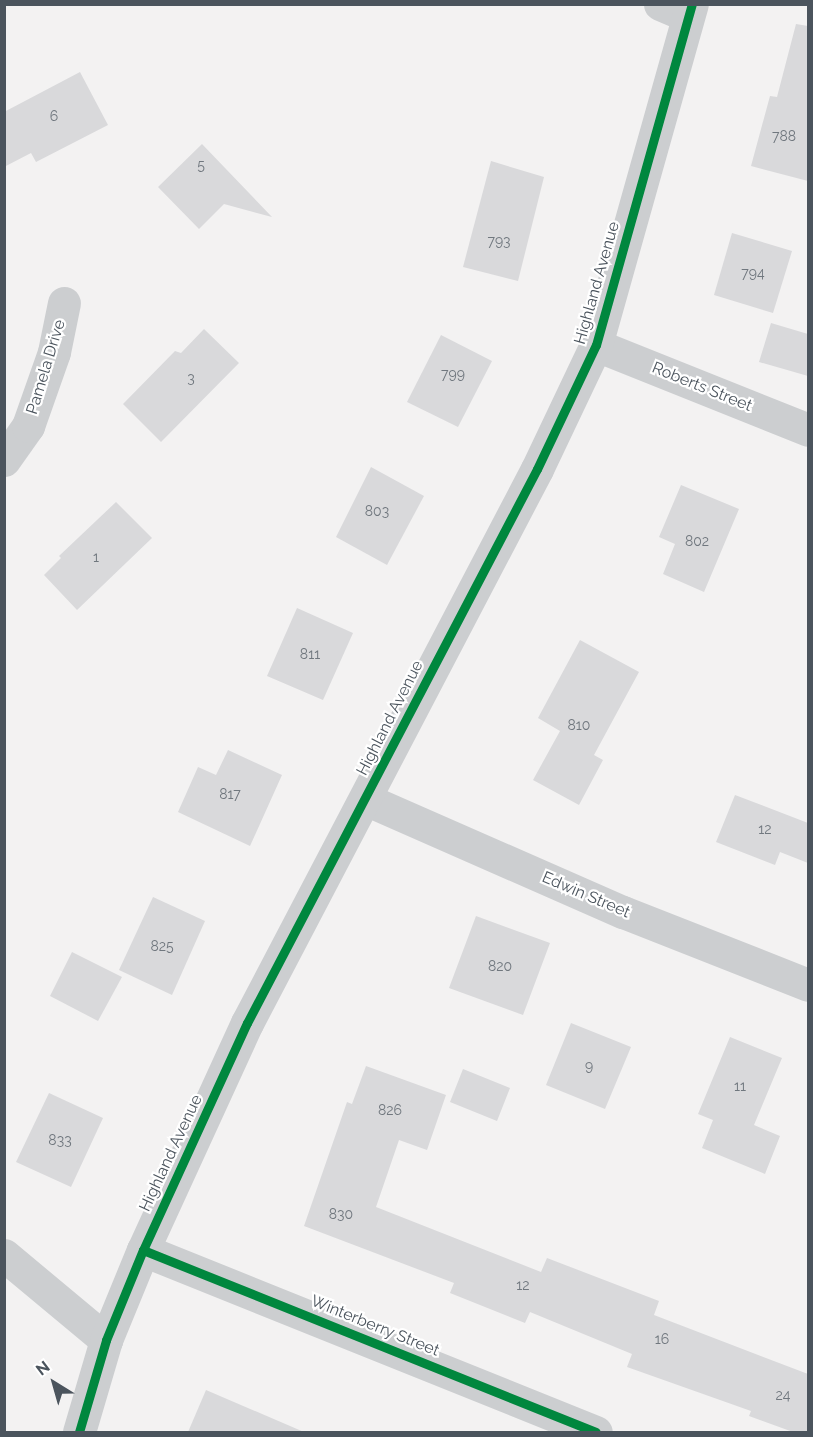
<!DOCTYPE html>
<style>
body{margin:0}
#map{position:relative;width:813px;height:1437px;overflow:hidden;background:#f3f2f2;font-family:Raleway,sans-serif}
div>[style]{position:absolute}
.building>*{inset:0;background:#d9d9db}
.minor>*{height:33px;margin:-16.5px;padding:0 16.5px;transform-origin:16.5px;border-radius:16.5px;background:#ccced0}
.tertiary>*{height:33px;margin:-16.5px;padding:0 16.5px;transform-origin:16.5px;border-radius:16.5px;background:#ccced0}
.cycleway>*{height:9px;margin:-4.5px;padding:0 4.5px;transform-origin:4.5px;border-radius:4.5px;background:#00873e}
span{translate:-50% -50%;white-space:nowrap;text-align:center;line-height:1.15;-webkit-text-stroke:4.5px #fff;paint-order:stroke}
.number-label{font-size:14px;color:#70777e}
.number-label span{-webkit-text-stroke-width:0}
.street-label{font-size:16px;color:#4b545d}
.frame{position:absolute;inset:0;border:6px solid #4b545d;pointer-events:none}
.north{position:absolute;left:24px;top:1353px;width:60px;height:60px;-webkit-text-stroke:4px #fff;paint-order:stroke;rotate:323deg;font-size:16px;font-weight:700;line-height:24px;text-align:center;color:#4b545d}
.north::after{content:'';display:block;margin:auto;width:21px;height:27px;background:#4b545d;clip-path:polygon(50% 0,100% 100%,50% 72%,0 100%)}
</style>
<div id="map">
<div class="building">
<div style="clip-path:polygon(796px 24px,808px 26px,808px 181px,751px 166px,770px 96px,777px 97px)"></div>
<div style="clip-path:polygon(80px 72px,108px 125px,36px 162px,31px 153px,4px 167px,4px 112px)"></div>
<div style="clip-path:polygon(202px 144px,272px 217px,224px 204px,199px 229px,158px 187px)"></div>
<div style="clip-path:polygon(491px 161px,544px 177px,518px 281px,463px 267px)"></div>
<div style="clip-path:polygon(732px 233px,792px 251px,773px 313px,714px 295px)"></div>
<div style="clip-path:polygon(771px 323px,808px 334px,808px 376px,759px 362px)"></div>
<div style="clip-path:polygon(204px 329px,239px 363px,161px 442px,123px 404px,175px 351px,181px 353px)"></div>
<div style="clip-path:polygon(441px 335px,492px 361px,458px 427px,407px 402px)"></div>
<div style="clip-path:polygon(371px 467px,424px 496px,387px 565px,336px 537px)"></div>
<div style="clip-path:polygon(681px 485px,739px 509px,704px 592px,663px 574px,675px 544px,659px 537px)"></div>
<div style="clip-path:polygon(116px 502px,152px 538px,77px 610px,44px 575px,61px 558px,59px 556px)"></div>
<div style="clip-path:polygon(297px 608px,353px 633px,323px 700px,267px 676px)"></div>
<div style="clip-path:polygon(580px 640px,639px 672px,594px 755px,603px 760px,579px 805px,533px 780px,560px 731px,538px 718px)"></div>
<div style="clip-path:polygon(228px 750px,282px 775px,250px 846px,178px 812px,198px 767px,216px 775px)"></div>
<div style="clip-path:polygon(735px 795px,808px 823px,808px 863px,780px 852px,775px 865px,716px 842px)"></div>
<div style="clip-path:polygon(153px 897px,205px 921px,172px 995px,119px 970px)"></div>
<div style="clip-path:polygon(476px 916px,550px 943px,523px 1015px,449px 988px)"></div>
<div style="clip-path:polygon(72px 952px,122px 977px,98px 1021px,50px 996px)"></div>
<div style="clip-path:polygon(571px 1023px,631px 1047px,605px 1109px,546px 1085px)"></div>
<div style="clip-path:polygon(730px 1037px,782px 1058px,754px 1125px,780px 1136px,765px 1174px,702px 1148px,713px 1120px,698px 1114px)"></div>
<div style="clip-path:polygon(366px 1066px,446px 1095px,427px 1150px,399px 1140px,376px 1207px,541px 1272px,547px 1258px,659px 1301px,654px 1315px,808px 1374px,808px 1432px,793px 1432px,749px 1416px,751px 1411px,627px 1367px,632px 1354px,530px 1312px,525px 1323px,450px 1293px,454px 1283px,304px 1226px,347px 1102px,352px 1104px)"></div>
<div style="clip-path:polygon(463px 1069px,510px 1088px,497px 1121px,450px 1102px)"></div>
<div style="clip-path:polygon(49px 1093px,103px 1118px,71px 1187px,16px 1162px)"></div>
<div style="clip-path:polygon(206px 1390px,304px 1432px,188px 1432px)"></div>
</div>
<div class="minor">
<div style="left:660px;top:4px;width:30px;rotate:23deg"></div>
<div style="left:596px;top:345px;width:228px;rotate:21.8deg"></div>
<div style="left:4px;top:460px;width:42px;rotate:-54.8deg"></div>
<div style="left:28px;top:426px;width:78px;rotate:-70.6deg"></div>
<div style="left:54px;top:352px;width:50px;rotate:-78.5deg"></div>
<div style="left:365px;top:799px;width:282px;rotate:23.7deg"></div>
<div style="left:623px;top:912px;width:199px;rotate:21.5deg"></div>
<div style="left:143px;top:1250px;width:488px;rotate:21.9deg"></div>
<div style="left:4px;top:1255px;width:133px;rotate:39.8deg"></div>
</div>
<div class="tertiary">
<div style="left:79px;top:1432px;width:96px;rotate:-73.6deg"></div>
<div style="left:106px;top:1340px;width:97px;rotate:-67.7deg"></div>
<div style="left:143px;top:1250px;width:250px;rotate:-65.4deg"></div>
<div style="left:247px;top:1023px;width:625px;rotate:-62.37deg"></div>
<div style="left:537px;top:469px;width:137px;rotate:-64.6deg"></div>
<div style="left:596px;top:345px;width:354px;rotate:-74.3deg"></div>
</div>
<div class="cycleway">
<div style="left:143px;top:1250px;width:488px;rotate:21.9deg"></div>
<div style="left:79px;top:1432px;width:96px;rotate:-73.6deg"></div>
<div style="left:106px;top:1340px;width:97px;rotate:-67.7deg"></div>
<div style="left:143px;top:1250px;width:250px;rotate:-65.4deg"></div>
<div style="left:247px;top:1023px;width:625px;rotate:-62.37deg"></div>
<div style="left:537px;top:469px;width:137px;rotate:-64.6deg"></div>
<div style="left:596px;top:345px;width:354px;rotate:-74.3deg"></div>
</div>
<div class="number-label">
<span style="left:54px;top:116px">6</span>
<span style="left:784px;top:136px">788</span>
<span style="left:201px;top:165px">5</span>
<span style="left:499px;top:241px">793</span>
<span style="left:753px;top:273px">794</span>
<span style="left:453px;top:374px">799</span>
<span style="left:191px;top:378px">3</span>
<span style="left:377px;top:511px">803</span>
<span style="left:697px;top:541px">802</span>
<span style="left:96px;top:557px">1</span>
<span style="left:310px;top:654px">811</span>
<span style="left:579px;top:725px">810</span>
<span style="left:230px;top:794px">817</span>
<span style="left:765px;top:829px">12</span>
<span style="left:162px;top:946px">825</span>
<span style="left:500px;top:966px">820</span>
<span style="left:589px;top:1066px">9</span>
<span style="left:740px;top:1086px">11</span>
<span style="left:390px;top:1110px">826</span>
<span style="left:60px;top:1140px">833</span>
<span style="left:341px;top:1214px">830</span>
<span style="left:523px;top:1285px">12</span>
<span style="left:662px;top:1339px">16</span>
<span style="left:783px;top:1395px">24</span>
</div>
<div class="street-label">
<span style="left:597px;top:283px;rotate:-74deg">Highland Avenue</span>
<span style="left:46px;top:367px;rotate:-73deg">Pamela Drive</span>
<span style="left:702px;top:387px;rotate:22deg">Roberts Street</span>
<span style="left:390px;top:718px;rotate:-63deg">Highland Avenue</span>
<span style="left:586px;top:895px;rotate:23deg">Edwin Street</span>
<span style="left:171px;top:1153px;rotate:-65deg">Highland Avenue</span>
<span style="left:375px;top:1326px;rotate:22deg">Winterberry Street</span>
</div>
<div class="frame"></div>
<div class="north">N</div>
</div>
